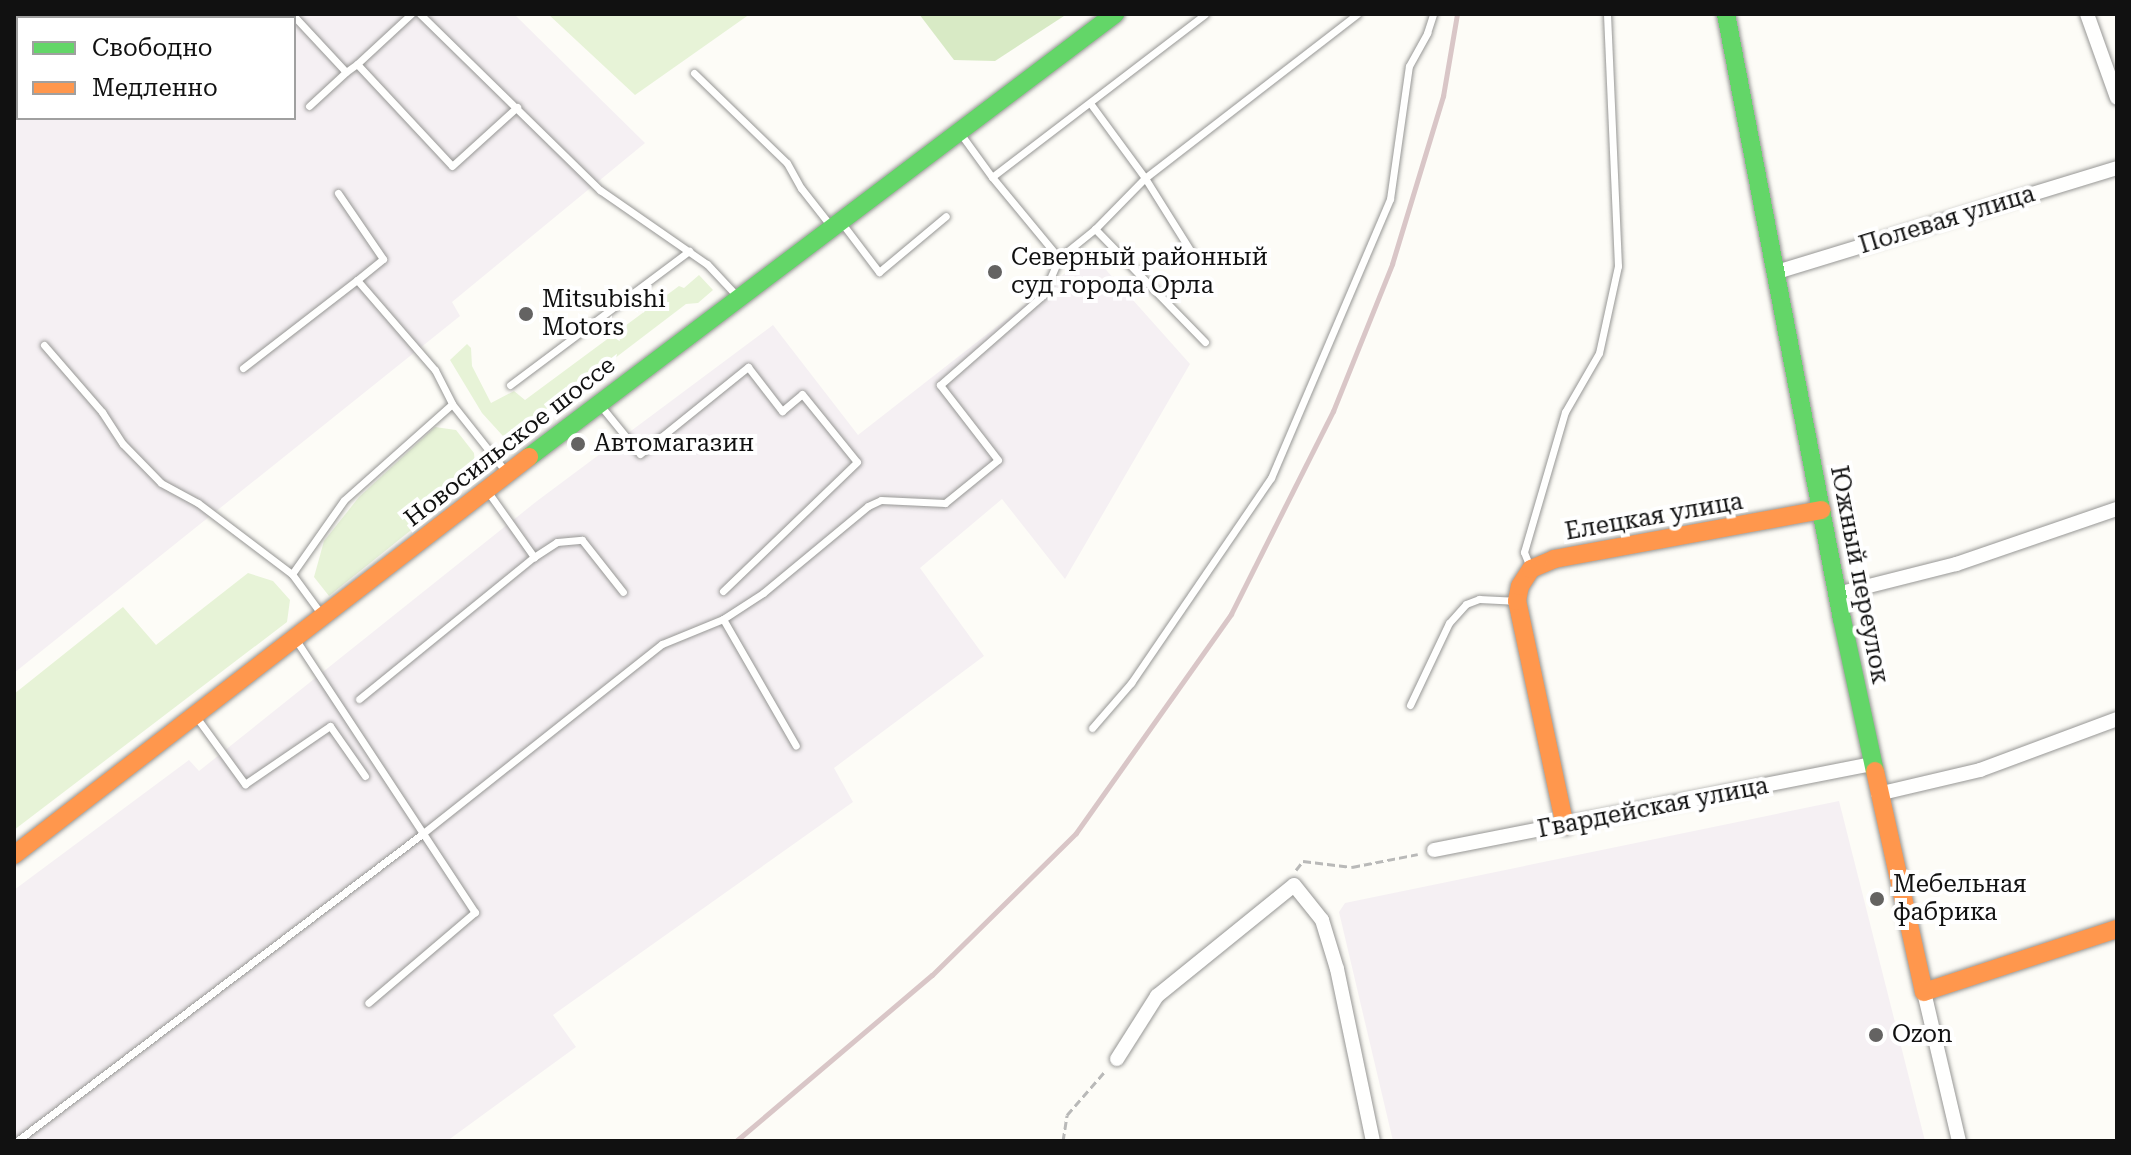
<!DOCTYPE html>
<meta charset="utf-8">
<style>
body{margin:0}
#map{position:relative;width:2131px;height:1155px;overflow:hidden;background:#fdfcf7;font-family:"Roboto Serif",serif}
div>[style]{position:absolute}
.industrial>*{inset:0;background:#f5f0f3}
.green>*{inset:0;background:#e7f3d7}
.forest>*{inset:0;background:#d8eac5}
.path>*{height:3px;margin-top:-1.5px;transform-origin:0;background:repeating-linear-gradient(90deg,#b9b9b8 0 8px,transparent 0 12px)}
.roads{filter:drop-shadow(0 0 2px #979795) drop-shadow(0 0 2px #979795)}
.lane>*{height:7px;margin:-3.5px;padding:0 3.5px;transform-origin:3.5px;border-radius:3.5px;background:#fffffe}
.street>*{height:14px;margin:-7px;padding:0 7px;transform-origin:7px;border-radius:7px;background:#fffffe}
.fast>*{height:18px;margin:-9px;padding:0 9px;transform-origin:9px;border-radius:9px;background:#63d668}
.slow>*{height:18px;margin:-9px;padding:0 9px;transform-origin:9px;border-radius:9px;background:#ff974d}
.rail>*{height:5px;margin:-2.5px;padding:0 2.5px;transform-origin:2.5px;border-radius:2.5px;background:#d9c6c7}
.dots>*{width:22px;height:22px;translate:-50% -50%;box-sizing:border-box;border:4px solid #fff;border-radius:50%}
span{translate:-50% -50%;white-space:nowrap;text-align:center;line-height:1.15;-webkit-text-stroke:8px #fff;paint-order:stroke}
.street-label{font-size:24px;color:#111}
.poi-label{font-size:24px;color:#111}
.left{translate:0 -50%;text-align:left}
.frame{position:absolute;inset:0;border:16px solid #111;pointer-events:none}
.legend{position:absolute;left:16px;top:16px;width:280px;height:104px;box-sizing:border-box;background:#fff;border:2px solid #a0a0a0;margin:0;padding:10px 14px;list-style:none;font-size:24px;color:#111}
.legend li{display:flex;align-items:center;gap:16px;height:40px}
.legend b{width:40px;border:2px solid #a0a0a0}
</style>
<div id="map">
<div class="industrial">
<div style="clip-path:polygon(evenodd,14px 14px,514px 14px,645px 143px,452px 302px,460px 316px,14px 673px,14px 14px,18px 18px,294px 18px,294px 118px,18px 118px,18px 18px)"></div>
<div style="clip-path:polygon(1091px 253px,1190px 364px,1065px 579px,1002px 499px,920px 568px,984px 656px,834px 768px,853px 802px,553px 1015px,576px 1047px,447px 1141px,14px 1141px,14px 890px,189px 760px,199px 771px,537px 501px,773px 325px,858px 435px)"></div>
<div style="clip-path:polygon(1839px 801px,1925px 1141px,1393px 1141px,1339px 912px,1345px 903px)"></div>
</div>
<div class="green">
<div style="clip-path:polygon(548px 14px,750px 14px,635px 95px)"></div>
<div style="clip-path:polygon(699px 275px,713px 290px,698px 303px,686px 304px,539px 416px,534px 433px,514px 448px,482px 413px,450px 360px,467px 344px,471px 348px,472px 366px,491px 403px,514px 391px,525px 400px,679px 286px,684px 288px)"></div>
<div style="clip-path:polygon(435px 427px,456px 430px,474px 453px,476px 478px,329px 596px,314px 577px,324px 541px,359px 497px)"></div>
<div style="clip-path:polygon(248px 573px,273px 581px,290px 600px,287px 622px,14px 830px,14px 694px,123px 607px,156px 645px)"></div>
</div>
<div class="forest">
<div style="clip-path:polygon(919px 14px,1067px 14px,995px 61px,954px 60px)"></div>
</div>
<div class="path">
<div style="left:1296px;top:870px;width:11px;rotate:-52deg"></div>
<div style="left:1303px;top:861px;width:49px;rotate:7deg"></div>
<div style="left:1352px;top:867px;width:67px;rotate:-11.1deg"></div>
<div style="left:1063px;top:1141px;width:26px;rotate:-81deg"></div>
<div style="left:1067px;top:1115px;width:60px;rotate:-49.1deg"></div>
</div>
<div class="roads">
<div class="lane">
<div style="left:292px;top:14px;width:79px;rotate:47deg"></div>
<div style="left:346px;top:72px;width:14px;rotate:-36deg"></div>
<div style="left:357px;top:64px;width:139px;rotate:47deg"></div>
<div style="left:452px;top:166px;width:88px;rotate:-42.2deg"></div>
<div style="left:420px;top:14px;width:252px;rotate:44.4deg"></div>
<div style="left:600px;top:190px;width:130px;rotate:34.7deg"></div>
<div style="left:707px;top:264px;width:42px;rotate:46.9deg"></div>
<div style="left:357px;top:64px;width:74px;rotate:-42.8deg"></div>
<div style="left:694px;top:73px;width:129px;rotate:44.1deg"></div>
<div style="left:787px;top:163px;width:29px;rotate:61deg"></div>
<div style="left:801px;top:188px;width:47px;rotate:51.9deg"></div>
<div style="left:1090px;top:103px;width:93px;rotate:53.7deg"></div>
<div style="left:1145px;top:178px;width:94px;rotate:58deg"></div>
<div style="left:309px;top:106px;width:50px;rotate:-42.6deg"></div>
<div style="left:960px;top:133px;width:54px;rotate:54deg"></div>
<div style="left:992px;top:177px;width:268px;rotate:-37.4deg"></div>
<div style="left:992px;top:177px;width:105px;rotate:50.4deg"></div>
<div style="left:1059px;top:258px;width:46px;rotate:-38.9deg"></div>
<div style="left:338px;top:193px;width:80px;rotate:55.7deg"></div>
<div style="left:383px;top:259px;width:33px;rotate:141deg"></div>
<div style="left:841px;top:222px;width:63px;rotate:52.8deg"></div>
<div style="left:879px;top:272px;width:87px;rotate:-39.9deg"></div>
<div style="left:1205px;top:342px;width:158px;rotate:-134.2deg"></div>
<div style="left:1095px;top:229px;width:71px;rotate:-45.6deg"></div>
<div style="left:1145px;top:178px;width:268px;rotate:-37.7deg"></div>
<div style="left:44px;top:345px;width:89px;rotate:49.1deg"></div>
<div style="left:102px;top:412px;width:38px;rotate:57deg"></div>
<div style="left:123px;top:444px;width:54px;rotate:45.7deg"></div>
<div style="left:161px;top:483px;width:42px;rotate:28.4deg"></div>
<div style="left:198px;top:503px;width:118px;rotate:37.1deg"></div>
<div style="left:243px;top:368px;width:144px;rotate:-37.7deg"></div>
<div style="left:357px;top:280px;width:119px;rotate:49.1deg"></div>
<div style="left:435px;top:370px;width:38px;rotate:63deg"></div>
<div style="left:510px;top:385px;width:224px;rotate:-36.8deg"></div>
<div style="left:600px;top:405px;width:63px;rotate:50.8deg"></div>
<div style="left:640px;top:454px;width:139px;rotate:-38.9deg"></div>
<div style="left:748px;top:367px;width:56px;rotate:52.3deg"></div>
<div style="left:782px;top:411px;width:26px;rotate:-40deg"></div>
<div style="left:802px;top:394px;width:87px;rotate:51deg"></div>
<div style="left:857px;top:462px;width:186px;rotate:136.1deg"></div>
<div style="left:488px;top:492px;width:80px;rotate:54.7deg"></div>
<div style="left:534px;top:557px;width:27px;rotate:-33deg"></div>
<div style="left:557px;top:542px;width:25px;rotate:-5deg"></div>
<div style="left:582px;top:540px;width:66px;rotate:51.7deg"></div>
<div style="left:1530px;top:567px;width:16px;rotate:-112deg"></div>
<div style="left:1524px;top:552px;width:146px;rotate:-73.7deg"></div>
<div style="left:1565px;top:412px;width:68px;rotate:-60deg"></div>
<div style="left:1599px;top:353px;width:89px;rotate:-77.7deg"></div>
<div style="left:1618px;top:266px;width:252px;rotate:-92.5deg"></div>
<div style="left:322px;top:615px;width:51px;rotate:-126.2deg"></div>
<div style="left:292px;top:574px;width:90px;rotate:-54.9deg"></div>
<div style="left:344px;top:500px;width:144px;rotate:-41.6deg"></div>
<div style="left:452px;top:404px;width:87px;rotate:51.5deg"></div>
<div style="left:723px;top:619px;width:48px;rotate:-33deg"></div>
<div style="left:763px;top:593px;width:136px;rotate:-39.6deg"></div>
<div style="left:868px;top:506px;width:14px;rotate:-25deg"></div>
<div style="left:881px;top:500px;width:64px;rotate:2.7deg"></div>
<div style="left:945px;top:503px;width:68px;rotate:-39.1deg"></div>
<div style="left:998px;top:460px;width:95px;rotate:-127.7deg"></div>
<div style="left:940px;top:385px;width:137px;rotate:-41.1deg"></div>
<div style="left:1043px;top:295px;width:40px;rotate:-66.6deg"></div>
<div style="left:296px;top:640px;width:326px;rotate:56.7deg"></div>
<div style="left:475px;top:912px;width:140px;rotate:139.6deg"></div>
<div style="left:359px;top:699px;width:225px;rotate:-39.1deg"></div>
<div style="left:1410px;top:705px;width:91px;rotate:-64.6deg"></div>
<div style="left:1449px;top:623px;width:25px;rotate:-48deg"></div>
<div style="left:1466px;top:604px;width:14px;rotate:-21deg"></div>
<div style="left:1479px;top:599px;width:35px;rotate:3deg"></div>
<div style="left:197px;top:718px;width:82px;rotate:54deg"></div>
<div style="left:245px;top:784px;width:103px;rotate:-34.3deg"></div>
<div style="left:330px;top:726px;width:61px;rotate:55deg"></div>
<div style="left:1092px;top:728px;width:60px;rotate:-49.1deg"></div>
<div style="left:1131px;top:683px;width:248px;rotate:-55.7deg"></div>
<div style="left:1271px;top:478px;width:303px;rotate:-66.9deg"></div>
<div style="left:1390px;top:199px;width:134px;rotate:-81.9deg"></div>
<div style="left:1409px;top:66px;width:38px;rotate:-61deg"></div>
<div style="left:1427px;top:33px;width:20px;rotate:-72deg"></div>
<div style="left:17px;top:1141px;width:508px;rotate:-37.16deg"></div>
<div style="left:422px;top:834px;width:306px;rotate:-38.4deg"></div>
<div style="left:662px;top:644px;width:66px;rotate:-22.3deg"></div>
<div style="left:723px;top:619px;width:146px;rotate:60.1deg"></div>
</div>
<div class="street">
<div style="left:2087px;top:14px;width:89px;rotate:70.3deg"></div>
<div style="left:1777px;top:272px;width:356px;rotate:-17deg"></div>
<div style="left:1837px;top:594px;width:123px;rotate:-14.1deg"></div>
<div style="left:1956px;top:564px;width:170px;rotate:-18.9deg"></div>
<div style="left:1878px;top:794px;width:105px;rotate:-13.2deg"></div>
<div style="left:1980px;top:770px;width:146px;rotate:-20.4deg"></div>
<div style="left:1434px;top:850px;width:445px;rotate:-11.1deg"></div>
<div style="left:1924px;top:992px;width:153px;rotate:76.8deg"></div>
<div style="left:1117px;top:1059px;width:75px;rotate:-57.6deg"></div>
<div style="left:1157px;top:996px;width:176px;rotate:-39deg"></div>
<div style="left:1294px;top:885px;width:45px;rotate:51.3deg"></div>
<div style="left:1322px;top:920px;width:51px;rotate:73deg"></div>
<div style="left:1337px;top:969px;width:176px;rotate:78.2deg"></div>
</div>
<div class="fast">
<div style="left:1726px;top:14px;width:616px;rotate:79.15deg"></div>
<div style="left:1842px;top:619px;width:156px;rotate:77.8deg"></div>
<div style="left:529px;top:457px;width:735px;rotate:-37.09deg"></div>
</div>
<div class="slow">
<div style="left:1875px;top:771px;width:226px;rotate:77.5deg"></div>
<div style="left:1924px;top:992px;width:203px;rotate:-18.1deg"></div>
<div style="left:1565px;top:826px;width:230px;rotate:-102deg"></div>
<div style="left:1517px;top:601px;width:15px;rotate:-79deg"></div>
<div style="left:1520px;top:586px;width:20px;rotate:-57deg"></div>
<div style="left:1531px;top:569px;width:25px;rotate:-23deg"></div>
<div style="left:1554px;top:559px;width:272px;rotate:-10.4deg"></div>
<div style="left:14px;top:855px;width:651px;rotate:-37.7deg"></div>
</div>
</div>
<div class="rail">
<div style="left:736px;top:1141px;width:257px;rotate:-40.3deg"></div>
<div style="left:932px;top:975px;width:202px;rotate:-44.6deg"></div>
<div style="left:1076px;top:833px;width:268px;rotate:-54.7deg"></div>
<div style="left:1231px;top:614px;width:227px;rotate:-63.3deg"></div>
<div style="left:1333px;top:411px;width:158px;rotate:-68.1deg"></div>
<div style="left:1392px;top:264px;width:176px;rotate:-73.1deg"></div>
<div style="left:1443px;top:96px;width:83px;rotate:-80.3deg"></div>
</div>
<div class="dots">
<div style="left:995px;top:272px;background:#646362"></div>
<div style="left:526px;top:314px;background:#646362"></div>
<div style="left:578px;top:444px;background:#646362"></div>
<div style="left:1877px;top:899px;background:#646362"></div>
<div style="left:1876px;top:1035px;background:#646362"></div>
</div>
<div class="street-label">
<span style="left:1947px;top:220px;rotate:-17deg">Полевая улица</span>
<span style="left:510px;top:442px;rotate:-38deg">Новосильское шоссе</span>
<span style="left:1654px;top:517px;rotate:-10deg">Елецкая улица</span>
<span style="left:1859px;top:575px;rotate:79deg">Южный переулок</span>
<span style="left:1653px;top:808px;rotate:-11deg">Гвардейская улица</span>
</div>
<div class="poi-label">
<span class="left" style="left:1011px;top:272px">Северный районный<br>суд города Орла</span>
<span class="left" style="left:542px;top:314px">Mitsubishi<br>Motors</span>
<span class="left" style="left:594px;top:444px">Автомагазин</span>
<span class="left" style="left:1893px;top:899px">Мебельная<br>фабрика</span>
<span class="left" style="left:1892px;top:1035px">Ozon</span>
</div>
<div class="frame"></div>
<ul class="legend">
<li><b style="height:10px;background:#63d668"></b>Свободно</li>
<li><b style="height:10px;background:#ff974d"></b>Медленно</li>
</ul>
</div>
